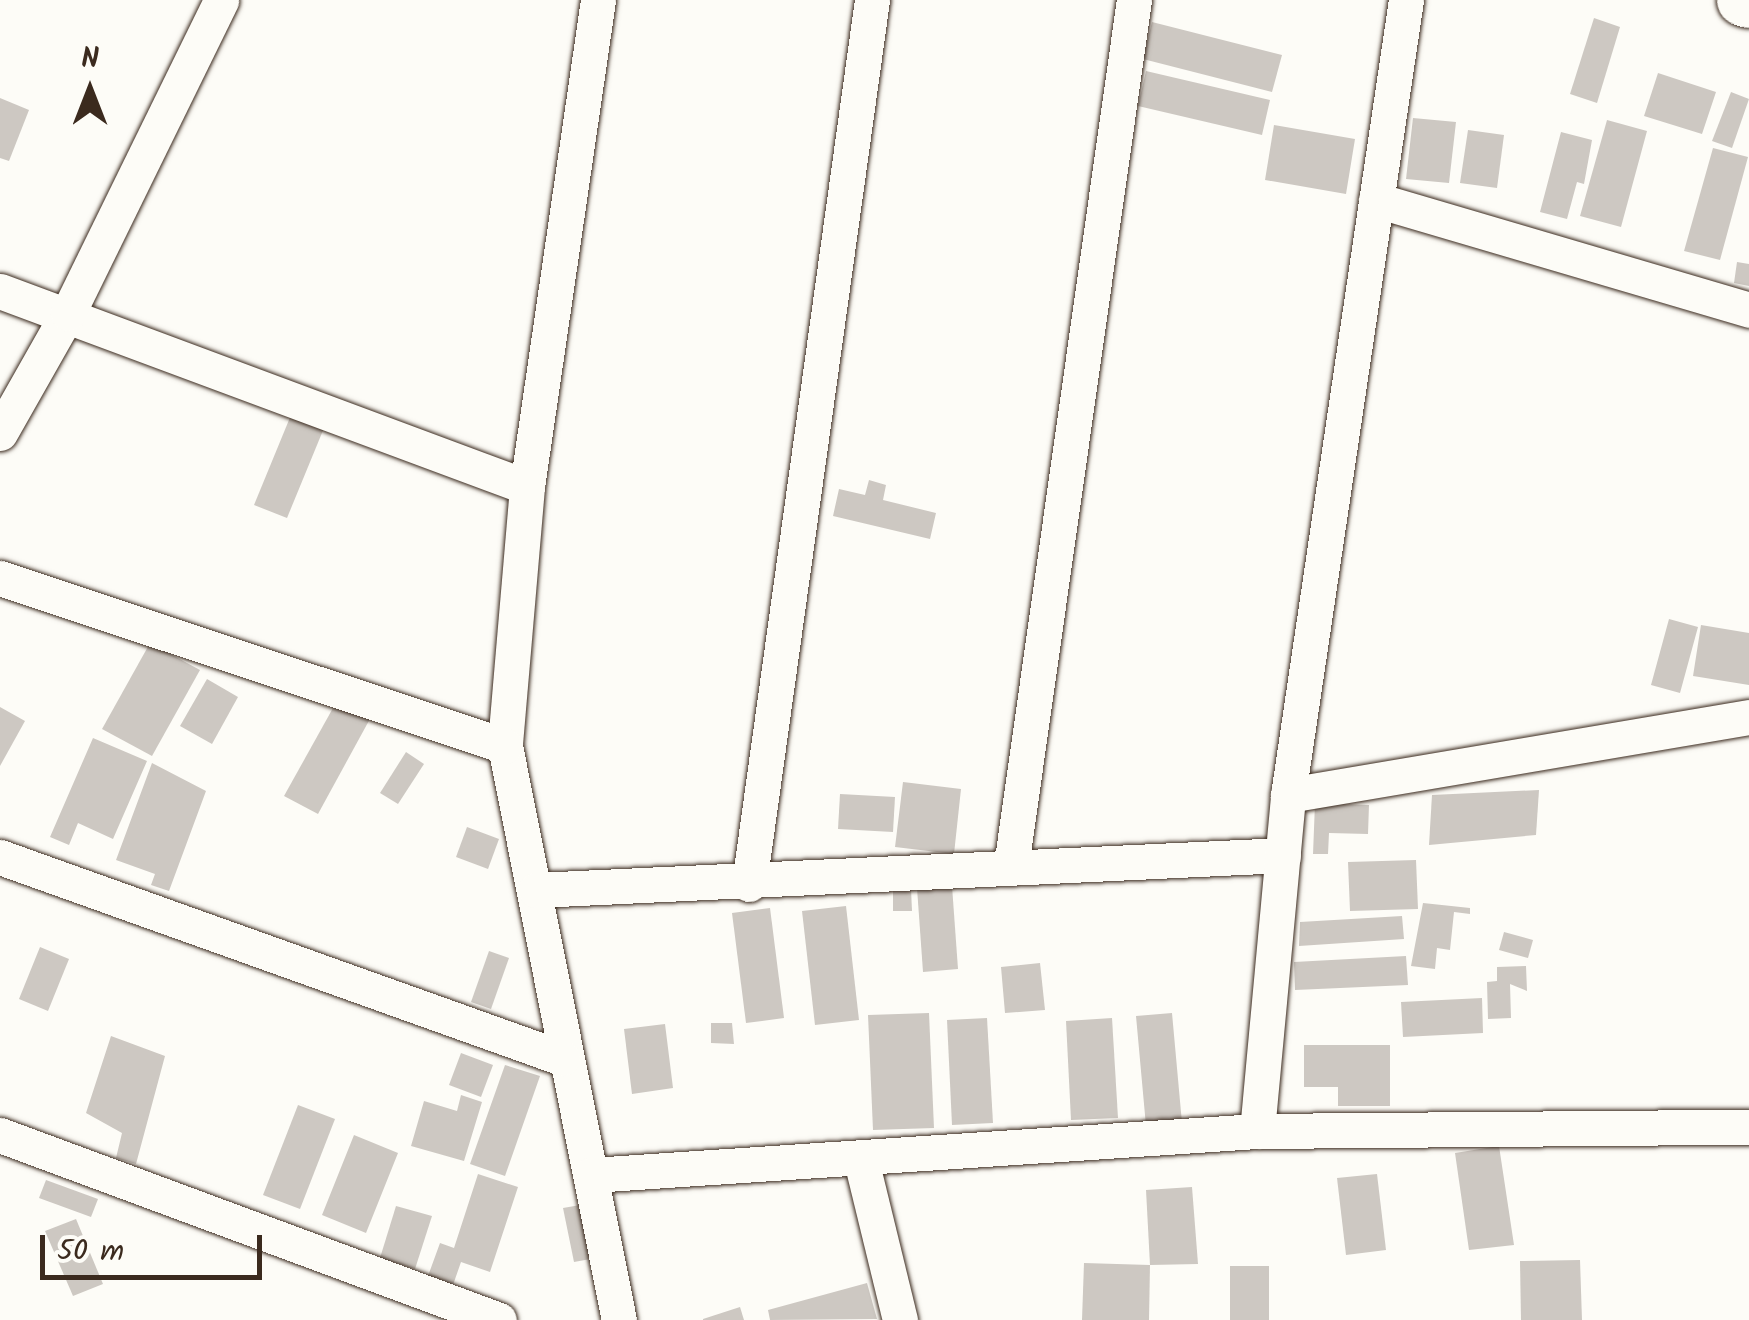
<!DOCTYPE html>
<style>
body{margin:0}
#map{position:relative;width:1749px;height:1320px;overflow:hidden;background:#fdfcf7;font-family:Kalam,sans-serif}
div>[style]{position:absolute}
.building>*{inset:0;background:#cdc8c2}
.roads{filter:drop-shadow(0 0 2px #3b2a1e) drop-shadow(0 0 2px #3b2a1e)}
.minor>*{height:35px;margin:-17.5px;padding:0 17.5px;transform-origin:17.5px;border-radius:17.5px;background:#fdfcf7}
.primary>*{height:52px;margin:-26px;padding:0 26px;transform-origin:26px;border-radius:26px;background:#fdfcf7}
span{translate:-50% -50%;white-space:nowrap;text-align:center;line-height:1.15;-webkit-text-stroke:8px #fdfcf7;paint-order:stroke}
.north{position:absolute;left:40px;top:40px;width:100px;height:100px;-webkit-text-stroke:8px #fdfcf7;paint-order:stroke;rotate:0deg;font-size:28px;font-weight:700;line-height:40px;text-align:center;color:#3b2a1e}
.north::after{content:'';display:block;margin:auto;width:35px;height:45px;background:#3b2a1e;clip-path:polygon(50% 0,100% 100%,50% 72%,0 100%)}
.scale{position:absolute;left:40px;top:1235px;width:222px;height:45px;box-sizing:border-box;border:5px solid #3b2a1e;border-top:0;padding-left:12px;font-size:30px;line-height:35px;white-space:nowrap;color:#3b2a1e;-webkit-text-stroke:8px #fdfcf7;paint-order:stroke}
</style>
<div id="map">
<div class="building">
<div style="clip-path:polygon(1594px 18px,1620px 27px,1597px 103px,1570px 94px)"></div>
<div style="clip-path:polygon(1152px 22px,1282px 55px,1272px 92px,1143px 59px)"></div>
<div style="clip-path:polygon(1146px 71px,1270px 100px,1262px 135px,1138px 106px)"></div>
<div style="clip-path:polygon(1658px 73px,1716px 92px,1702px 134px,1644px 116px)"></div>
<div style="clip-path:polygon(1731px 92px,1749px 99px,1732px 148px,1712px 141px)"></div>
<div style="clip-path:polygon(0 98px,29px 110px,9px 161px,0 158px)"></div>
<div style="clip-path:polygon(1413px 118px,1456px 122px,1449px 183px,1406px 179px)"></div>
<div style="clip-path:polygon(1607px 120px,1647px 131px,1621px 227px,1580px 216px)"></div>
<div style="clip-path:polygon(1274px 125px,1355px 139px,1346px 194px,1265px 180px)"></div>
<div style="clip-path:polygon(1468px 130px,1504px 135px,1497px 188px,1460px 183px)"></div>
<div style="clip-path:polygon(1561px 132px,1592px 140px,1584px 184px,1577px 182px,1567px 219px,1540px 212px)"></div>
<div style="clip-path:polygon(1713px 148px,1748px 157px,1720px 260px,1684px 251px)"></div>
<div style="clip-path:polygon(1737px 262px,1749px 264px,1749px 286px,1734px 283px)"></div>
<div style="clip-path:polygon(291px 415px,324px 428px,287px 518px,254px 505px)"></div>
<div style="clip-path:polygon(869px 480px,886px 485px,883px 500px,936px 513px,930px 539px,833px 516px,839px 489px,865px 495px)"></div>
<div style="clip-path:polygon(1669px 619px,1698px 627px,1680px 693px,1651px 685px)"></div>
<div style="clip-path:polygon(1701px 625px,1749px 633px,1749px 685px,1693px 676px)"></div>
<div style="clip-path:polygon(150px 643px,200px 670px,152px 756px,102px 729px)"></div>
<div style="clip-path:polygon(207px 679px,238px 697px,212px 744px,180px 726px)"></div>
<div style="clip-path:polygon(338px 699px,371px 717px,318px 814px,284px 796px)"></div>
<div style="clip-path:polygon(0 707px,25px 721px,0 766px)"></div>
<div style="clip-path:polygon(93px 738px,147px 761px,113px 839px,78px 823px,69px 845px,50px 837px)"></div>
<div style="clip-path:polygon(406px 752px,424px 764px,398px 804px,380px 793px)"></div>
<div style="clip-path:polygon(152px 763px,206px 791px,169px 891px,151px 885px,155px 874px,116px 860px)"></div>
<div style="clip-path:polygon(903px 782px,961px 789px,954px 854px,895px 847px)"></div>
<div style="clip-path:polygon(1539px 790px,1536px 835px,1429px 845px,1432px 795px)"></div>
<div style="clip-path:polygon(840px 794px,895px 797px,893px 832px,838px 829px)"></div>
<div style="clip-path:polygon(1315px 803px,1369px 805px,1368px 834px,1329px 833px,1328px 854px,1313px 854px)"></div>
<div style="clip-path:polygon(467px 827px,499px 839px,488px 869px,456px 857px)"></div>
<div style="clip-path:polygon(1416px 860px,1418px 909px,1350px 911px,1348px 862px)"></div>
<div style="clip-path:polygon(952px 886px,958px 969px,923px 972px,917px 888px)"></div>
<div style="clip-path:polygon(893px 889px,911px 889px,912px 911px,893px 911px)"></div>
<div style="clip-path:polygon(1423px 903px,1470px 908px,1470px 914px,1454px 912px,1450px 950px,1437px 948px,1435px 969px,1411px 966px)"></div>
<div style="clip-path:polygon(846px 906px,859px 1020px,815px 1025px,802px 911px)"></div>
<div style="clip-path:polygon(770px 908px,784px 1018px,746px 1023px,732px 913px)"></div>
<div style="clip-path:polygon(1402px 916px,1404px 939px,1299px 946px,1300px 922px)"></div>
<div style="clip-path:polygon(1504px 932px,1533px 940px,1528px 958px,1499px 950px)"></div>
<div style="clip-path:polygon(40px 947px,69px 959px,48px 1011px,19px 999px)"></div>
<div style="clip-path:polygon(489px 951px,509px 958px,491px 1009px,471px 1002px)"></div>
<div style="clip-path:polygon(1406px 956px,1408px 985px,1295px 990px,1294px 962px)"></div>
<div style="clip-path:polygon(1040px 963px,1045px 1010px,1005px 1013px,1001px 967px)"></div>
<div style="clip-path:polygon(1526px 966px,1527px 991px,1510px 984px,1511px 1018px,1488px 1019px,1487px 982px,1497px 981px,1497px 967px)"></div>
<div style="clip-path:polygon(1482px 998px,1483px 1033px,1403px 1037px,1401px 1002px)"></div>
<div style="clip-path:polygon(929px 1013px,934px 1128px,873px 1130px,868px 1015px)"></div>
<div style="clip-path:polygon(1172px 1013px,1182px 1123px,1146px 1126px,1136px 1016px)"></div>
<div style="clip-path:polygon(987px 1018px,993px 1123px,952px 1125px,947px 1020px)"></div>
<div style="clip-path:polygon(1112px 1018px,1118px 1118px,1071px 1120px,1066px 1021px)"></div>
<div style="clip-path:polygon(711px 1023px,732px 1023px,734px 1044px,711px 1043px)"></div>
<div style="clip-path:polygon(665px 1024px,673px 1088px,632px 1094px,624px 1029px)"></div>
<div style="clip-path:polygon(111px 1036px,165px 1056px,136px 1164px,116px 1158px,122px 1133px,86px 1113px)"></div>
<div style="clip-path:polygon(1304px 1045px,1390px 1045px,1390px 1106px,1338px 1106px,1338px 1087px,1304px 1087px)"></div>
<div style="clip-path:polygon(461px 1053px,493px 1065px,481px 1097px,449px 1085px)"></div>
<div style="clip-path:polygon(505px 1065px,540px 1076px,505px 1176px,470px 1164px)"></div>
<div style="clip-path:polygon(461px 1095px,482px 1102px,464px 1161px,411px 1146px,424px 1101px,457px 1111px)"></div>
<div style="clip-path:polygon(298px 1105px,335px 1119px,300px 1209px,263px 1195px)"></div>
<div style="clip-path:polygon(354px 1135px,398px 1153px,366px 1233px,322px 1215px)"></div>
<div style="clip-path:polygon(1499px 1146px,1514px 1245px,1469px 1250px,1455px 1153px)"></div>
<div style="clip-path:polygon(478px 1174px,518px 1187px,490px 1272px,461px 1262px,453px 1285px,428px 1276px,440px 1243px,454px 1248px)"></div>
<div style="clip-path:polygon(1377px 1174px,1386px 1250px,1346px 1255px,1337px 1178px)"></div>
<div style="clip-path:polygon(46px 1180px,98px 1199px,91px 1217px,39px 1198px)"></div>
<div style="clip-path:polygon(1192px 1187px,1198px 1264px,1150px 1265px,1146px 1190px)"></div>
<div style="clip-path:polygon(586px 1204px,596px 1258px,574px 1262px,563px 1208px)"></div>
<div style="clip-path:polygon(396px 1206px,432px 1216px,415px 1269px,380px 1258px)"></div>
<div style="clip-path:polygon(76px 1219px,103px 1284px,73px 1296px,45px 1231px)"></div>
<div style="clip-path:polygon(1580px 1260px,1582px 1320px,1521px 1320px,1520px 1261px)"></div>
<div style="clip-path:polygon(1084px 1263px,1150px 1265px,1149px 1320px,1082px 1320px)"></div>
<div style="clip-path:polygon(1230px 1266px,1269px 1266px,1269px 1320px,1230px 1320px)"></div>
<div style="clip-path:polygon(867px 1283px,877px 1319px,770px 1320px,768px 1310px)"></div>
<div style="clip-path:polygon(740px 1307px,744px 1320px,703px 1320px,703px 1319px)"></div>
</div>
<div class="roads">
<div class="minor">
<div style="left:598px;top:0;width:492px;rotate:98.3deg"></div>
<div style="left:527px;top:487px;width:260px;rotate:94.9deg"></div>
<div style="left:505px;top:746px;width:585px;rotate:78.77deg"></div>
<div style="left:1376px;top:200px;width:389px;rotate:16.4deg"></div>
<div style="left:0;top:291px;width:562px;rotate:20.4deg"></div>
<div style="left:0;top:433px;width:138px;rotate:-60.5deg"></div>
<div style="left:68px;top:313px;width:348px;rotate:-63.9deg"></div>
<div style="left:0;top:578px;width:532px;rotate:18.4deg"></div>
<div style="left:1288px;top:795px;width:468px;rotate:-9.6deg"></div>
<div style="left:0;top:857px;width:597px;rotate:19.68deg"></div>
<div style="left:1011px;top:866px;width:875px;rotate:-81.92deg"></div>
<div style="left:749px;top:884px;width:893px;rotate:-82.08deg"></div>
<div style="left:536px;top:890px;width:748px;rotate:-2.68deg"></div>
<div style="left:1257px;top:1131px;width:337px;rotate:-84.7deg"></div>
<div style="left:1288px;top:795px;width:804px;rotate:-81.56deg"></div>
<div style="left:0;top:1135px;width:532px;rotate:20.34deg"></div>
<div style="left:861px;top:1160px;width:165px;rotate:76.3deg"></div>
<div style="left:591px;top:1175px;width:667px;rotate:-3.78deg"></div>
<div style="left:1257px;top:1131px;width:492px;rotate:-0.5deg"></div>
</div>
<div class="primary">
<div style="left:1743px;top:0;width:6px;rotate:18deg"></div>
</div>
</div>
<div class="north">N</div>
<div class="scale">50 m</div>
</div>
